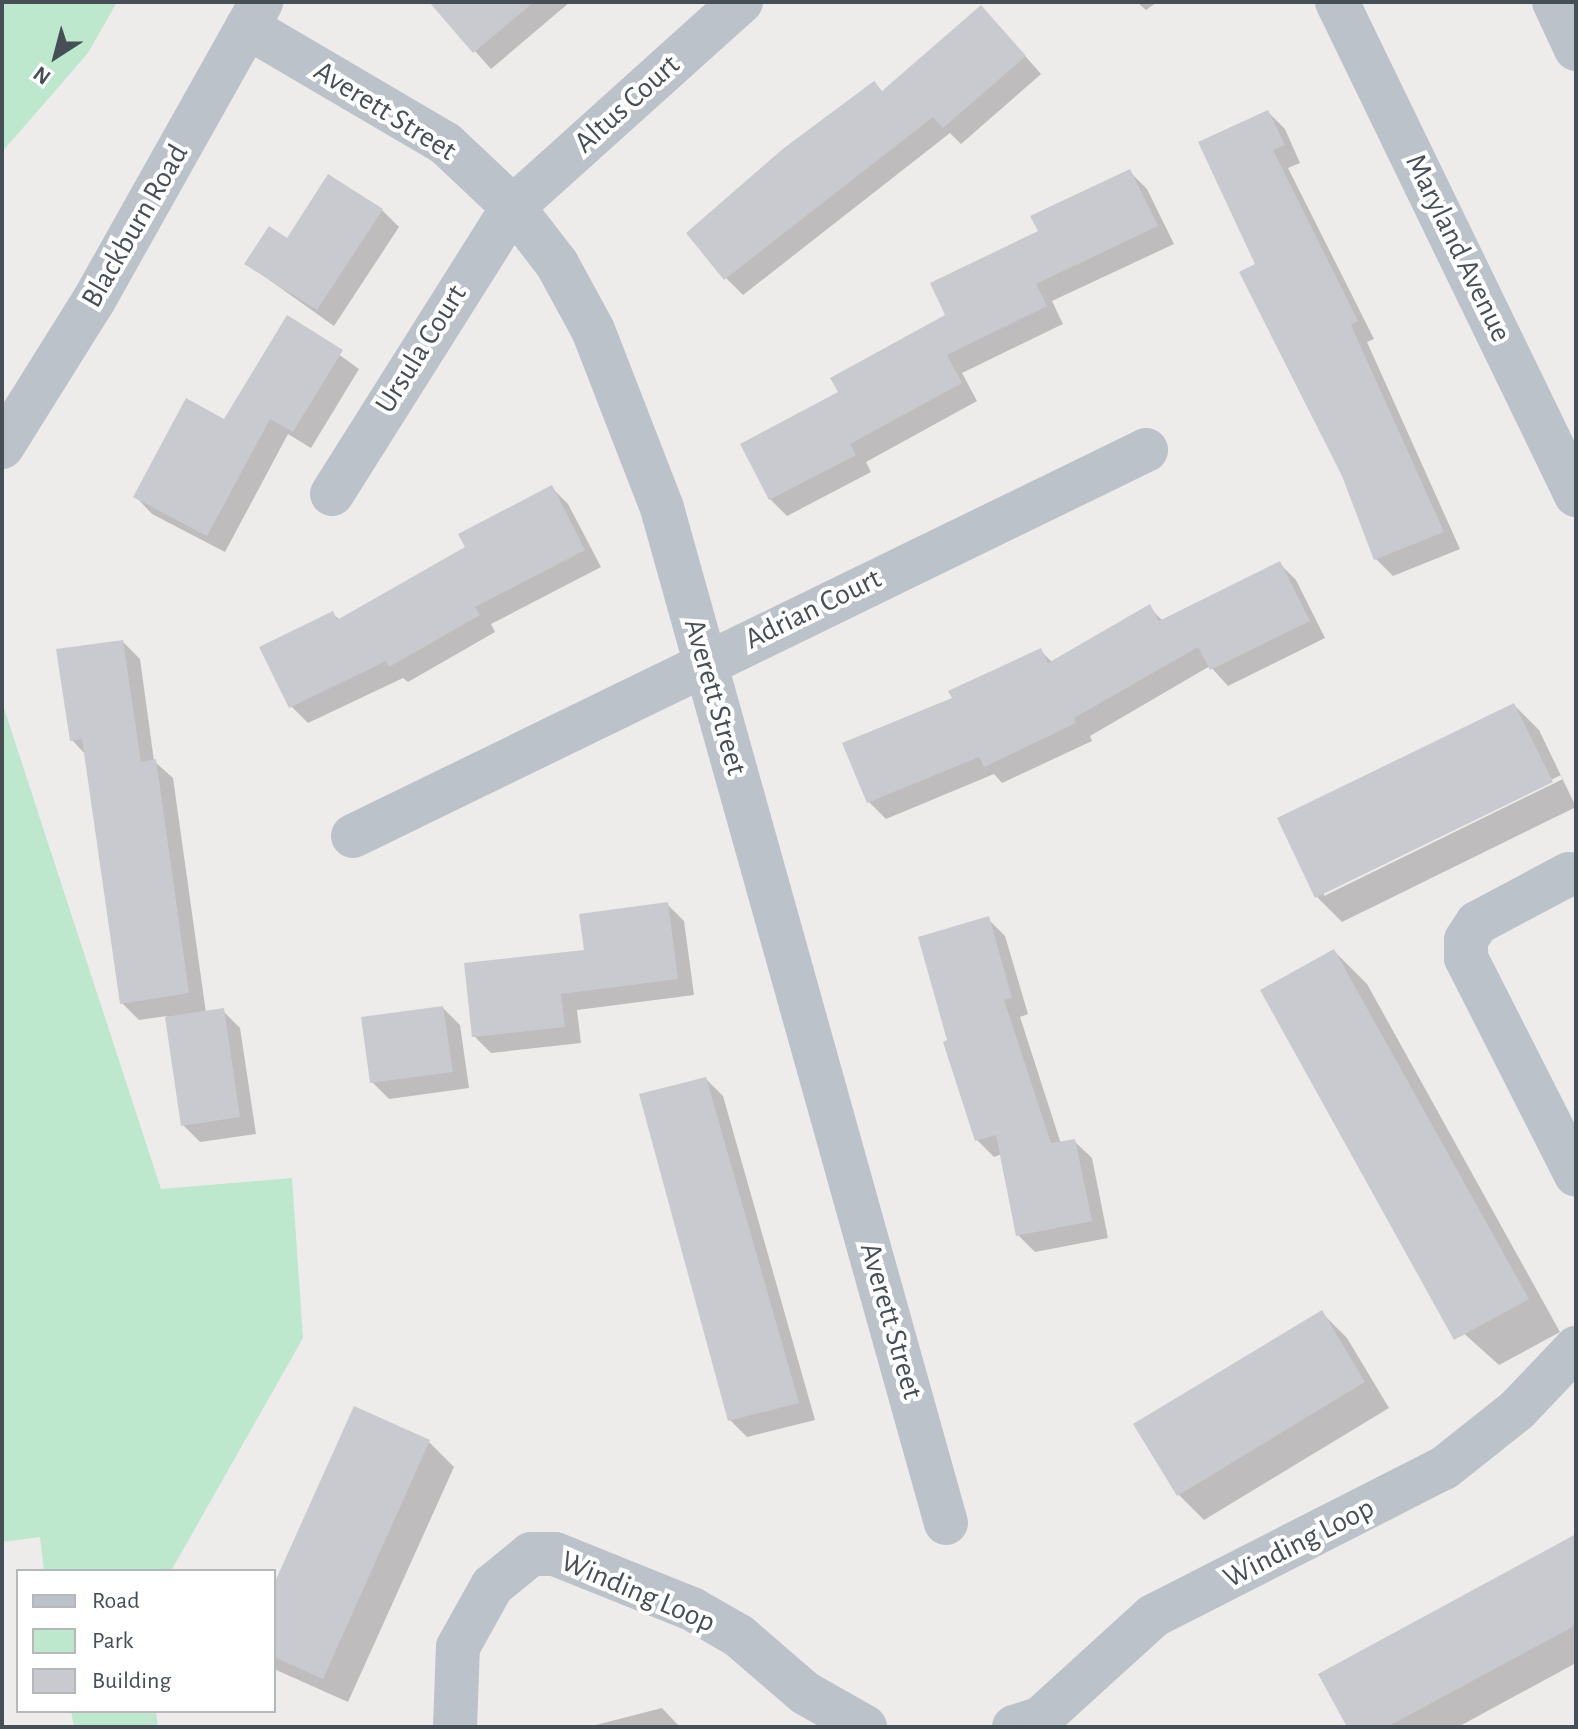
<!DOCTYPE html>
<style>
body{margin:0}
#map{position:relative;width:1578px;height:1729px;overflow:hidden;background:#eeebeb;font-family:"Alegreya Sans",sans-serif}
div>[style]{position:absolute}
.green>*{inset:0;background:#bde8ce}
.shadow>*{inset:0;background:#0003}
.building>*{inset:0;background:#c9cad0}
.minor>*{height:44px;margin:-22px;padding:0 22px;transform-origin:22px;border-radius:22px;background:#bbc2c9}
.tertiary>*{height:44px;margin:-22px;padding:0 22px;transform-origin:22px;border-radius:22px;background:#bbc2c9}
span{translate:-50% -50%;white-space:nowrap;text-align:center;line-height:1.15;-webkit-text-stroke:8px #fff;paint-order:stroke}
.street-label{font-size:30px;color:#464e56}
.frame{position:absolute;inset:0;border:4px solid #464e56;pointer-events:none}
.legend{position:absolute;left:16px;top:1569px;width:260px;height:144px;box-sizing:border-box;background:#fff;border:2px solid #b5b8bb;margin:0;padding:10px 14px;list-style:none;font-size:24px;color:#464e56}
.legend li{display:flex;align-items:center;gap:16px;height:40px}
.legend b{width:40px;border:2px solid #b5b8bb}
.north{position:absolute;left:16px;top:16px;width:80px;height:80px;-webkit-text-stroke:6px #fff;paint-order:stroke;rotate:216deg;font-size:22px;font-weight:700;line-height:32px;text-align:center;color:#464e56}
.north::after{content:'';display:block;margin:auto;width:28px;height:36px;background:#464e56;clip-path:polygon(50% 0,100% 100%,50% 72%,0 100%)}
</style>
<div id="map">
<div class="green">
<div style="clip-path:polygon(2px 2px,117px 2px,88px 53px,2px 152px)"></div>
<div style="clip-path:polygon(2px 702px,161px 1189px,292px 1178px,303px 1338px,171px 1571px,44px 1571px,40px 1537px,2px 1542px)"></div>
<div style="clip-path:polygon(71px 1711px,156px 1711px,158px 1727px,74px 1727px)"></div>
</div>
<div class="shadow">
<div style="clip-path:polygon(437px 2px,570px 2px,491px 69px,434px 5px)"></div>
<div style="clip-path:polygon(1137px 2px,1157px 2px,1146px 10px)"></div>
<div style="clip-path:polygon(998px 25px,1041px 74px,961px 144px,950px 133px,743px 295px,726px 278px,884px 93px)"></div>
<div style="clip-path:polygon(1268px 112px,1285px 129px,1300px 163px,1288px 168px,1374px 339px,1367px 342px,1460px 549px,1393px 576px,1376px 559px,1344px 476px,1241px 273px,1258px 265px)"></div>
<div style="clip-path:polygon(1130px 172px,1147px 189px,1174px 244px,1052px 301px,1063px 324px,962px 373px,977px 401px,866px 462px,871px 472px,787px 516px,770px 499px,841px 393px,948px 316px,1040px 232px)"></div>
<div style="clip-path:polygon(382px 210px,399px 227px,334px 326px,247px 264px,287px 241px)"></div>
<div style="clip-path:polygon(288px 318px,359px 369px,311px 448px,288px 434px,225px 552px,152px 514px,136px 497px,225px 421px)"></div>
<div style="clip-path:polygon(551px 487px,568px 504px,601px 567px,491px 624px,495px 632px,408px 682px,403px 678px,308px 723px,291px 706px,333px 614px,340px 620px,468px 548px)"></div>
<div style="clip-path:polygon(1279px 563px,1296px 580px,1325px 638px,1228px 686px,1210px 666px,1090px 736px,1092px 741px,1002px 783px,994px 774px,886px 819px,869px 802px,954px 699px,1040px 650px,1053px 663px,1149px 607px,1163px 621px)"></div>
<div style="clip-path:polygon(123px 642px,140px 659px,154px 761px,173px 778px,206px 1013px,223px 1011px,240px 1028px,256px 1134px,200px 1142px,183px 1125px,167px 1016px,139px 1020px,122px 1003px,86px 755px,72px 740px)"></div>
<div style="clip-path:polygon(evenodd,1514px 705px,1539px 730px,1576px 807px,1342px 922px,1317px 897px,1514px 705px,1561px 775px,1563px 779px,1324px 896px,1324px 891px,1561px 775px)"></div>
<div style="clip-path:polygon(667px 904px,684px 921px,694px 995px,577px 1010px,581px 1043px,491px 1053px,474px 1036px,586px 951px)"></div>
<div style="clip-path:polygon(988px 919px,1005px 936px,1028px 1014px,1020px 1017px,1061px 1144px,1074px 1141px,1092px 1158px,1108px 1238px,1035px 1252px,1018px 1235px,1002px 1154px,994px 1157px,977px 1140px,950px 1041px)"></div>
<div style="clip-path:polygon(1334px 951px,1367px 984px,1560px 1332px,1499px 1365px,1440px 1312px)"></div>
<div style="clip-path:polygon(443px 1008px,460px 1025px,469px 1088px,389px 1099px,372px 1082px)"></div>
<div style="clip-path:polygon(706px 1079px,723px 1096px,815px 1420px,747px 1437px,730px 1420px)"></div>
<div style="clip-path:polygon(1322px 1313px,1347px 1338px,1389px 1408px,1204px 1520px,1178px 1494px)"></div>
<div style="clip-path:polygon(429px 1442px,454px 1467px,348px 1702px,274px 1669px,274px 1589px)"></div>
<div style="clip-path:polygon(1576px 1537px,1576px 1663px,1458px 1727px,1350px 1727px)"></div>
<div style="clip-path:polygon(662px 1708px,680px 1727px,588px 1727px)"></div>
</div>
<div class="building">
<div style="clip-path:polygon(429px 2px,534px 2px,473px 53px)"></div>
<div style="clip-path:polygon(981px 5px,1026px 56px,943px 128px,933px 117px,724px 280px,686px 233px,784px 148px,874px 81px,882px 91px)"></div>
<div style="clip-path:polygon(1268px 110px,1285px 145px,1273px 150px,1358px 321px,1351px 325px,1444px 532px,1374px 560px,1342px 476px,1239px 272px,1255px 264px,1198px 142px)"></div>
<div style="clip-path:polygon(1130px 169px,1158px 226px,1036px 284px,1047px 306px,947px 355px,962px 383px,850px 444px,856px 455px,769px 500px,740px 444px,838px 392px,830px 378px,945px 315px,930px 283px,1038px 231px,1030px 216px)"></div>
<div style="clip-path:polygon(328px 174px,383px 209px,317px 310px,244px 264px,269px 226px,287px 238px)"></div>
<div style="clip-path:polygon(287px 315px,343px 350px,293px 432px,270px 419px,207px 536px,133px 497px,186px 398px,224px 419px)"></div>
<div style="clip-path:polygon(552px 485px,585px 550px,475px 607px,480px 615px,389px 667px,386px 661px,289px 708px,259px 647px,333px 611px,337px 620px,465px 547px,458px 534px)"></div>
<div style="clip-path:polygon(1280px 561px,1310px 621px,1210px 670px,1198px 647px,1074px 718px,1076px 723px,984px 767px,979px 757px,867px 803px,842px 743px,952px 698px,948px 691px,1041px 648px,1048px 663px,1150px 604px,1159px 621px)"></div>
<div style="clip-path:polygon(123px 640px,141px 762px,156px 759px,189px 993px,120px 1004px,82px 739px,70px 741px,56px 649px)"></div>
<div style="clip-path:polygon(1514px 703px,1553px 782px,1315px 898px,1277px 818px)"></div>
<div style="clip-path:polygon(668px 902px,678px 979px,561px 994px,565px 1027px,472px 1037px,464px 963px,584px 950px,579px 914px)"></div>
<div style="clip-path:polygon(989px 916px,1012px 998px,1004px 1000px,1051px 1143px,1075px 1139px,1092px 1221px,1016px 1236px,996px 1135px,975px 1141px,943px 1042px,947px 1040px,918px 937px)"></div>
<div style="clip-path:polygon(1334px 949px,1529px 1299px,1454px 1340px,1260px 990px)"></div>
<div style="clip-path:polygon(443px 1006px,453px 1072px,370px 1083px,361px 1017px)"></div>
<div style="clip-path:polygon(224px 1008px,240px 1117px,181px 1126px,165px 1017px)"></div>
<div style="clip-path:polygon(706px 1077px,799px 1403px,728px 1421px,639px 1094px)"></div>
<div style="clip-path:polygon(1322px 1310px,1365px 1382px,1177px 1496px,1133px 1424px)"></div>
<div style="clip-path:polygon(354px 1406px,430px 1440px,323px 1679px,274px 1657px,274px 1584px)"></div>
<div style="clip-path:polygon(1576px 1534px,1576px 1625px,1387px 1727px,1347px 1727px,1318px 1674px)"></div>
</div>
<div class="minor">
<div style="left:1554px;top:2px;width:52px;rotate:64.9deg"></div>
<div style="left:247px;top:27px;width:229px;rotate:30.4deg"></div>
<div style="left:445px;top:143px;width:93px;rotate:43.3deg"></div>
<div style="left:513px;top:207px;width:72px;rotate:52.3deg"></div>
<div style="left:557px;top:264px;width:75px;rotate:61.4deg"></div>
<div style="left:593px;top:330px;width:191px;rotate:68.8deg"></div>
<div style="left:662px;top:508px;width:1054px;rotate:74.37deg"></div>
<div style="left:332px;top:494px;width:339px;rotate:-57.8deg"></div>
<div style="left:513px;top:207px;width:307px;rotate:-42deg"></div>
<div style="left:353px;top:836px;width:882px;rotate:-25.95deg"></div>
<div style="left:1569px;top:874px;width:104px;rotate:152deg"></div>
<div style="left:1477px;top:923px;width:20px;rotate:123deg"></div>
<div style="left:1466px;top:940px;width:18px;rotate:90deg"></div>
<div style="left:1466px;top:958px;width:243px;rotate:63.1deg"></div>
<div style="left:455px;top:1727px;width:80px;rotate:-87.9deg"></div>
<div style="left:458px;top:1647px;width:70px;rotate:-60.9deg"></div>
<div style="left:492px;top:1586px;width:50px;rotate:-39.4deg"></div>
<div style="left:531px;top:1554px;width:24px"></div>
<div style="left:555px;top:1554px;width:148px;rotate:21.9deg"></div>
<div style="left:692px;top:1609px;width:54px;rotate:29.9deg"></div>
<div style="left:739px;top:1636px;width:87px;rotate:40.8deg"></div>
<div style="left:805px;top:1693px;width:69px;rotate:29.5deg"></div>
<div style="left:1014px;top:1727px;width:28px;rotate:-18deg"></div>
<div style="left:1041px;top:1718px;width:151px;rotate:-42.3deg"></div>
<div style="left:1153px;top:1616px;width:326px;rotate:-27deg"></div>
<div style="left:1444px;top:1468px;width:93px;rotate:-38.5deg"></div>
<div style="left:1517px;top:1410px;width:86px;rotate:-46.4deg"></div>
</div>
<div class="tertiary">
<div style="left:1337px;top:2px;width:548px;rotate:64.14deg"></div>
<div style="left:2px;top:447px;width:173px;rotate:-58deg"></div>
<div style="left:94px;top:300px;width:342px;rotate:-60.7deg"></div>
</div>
<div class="street-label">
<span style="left:627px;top:104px;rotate:-42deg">Altus Court</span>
<span style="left:385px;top:111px;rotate:32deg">Averett Street</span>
<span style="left:135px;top:226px;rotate:-60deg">Blackburn Road</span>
<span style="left:1458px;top:248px;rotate:64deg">Maryland Avenue</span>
<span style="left:421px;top:349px;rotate:-58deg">Ursula Court</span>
<span style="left:813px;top:609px;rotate:-26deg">Adrian Court</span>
<span style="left:715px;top:697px;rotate:74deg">Averett Street</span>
<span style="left:891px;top:1321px;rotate:74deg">Averett Street</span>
<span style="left:1299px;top:1543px;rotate:-27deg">Winding Loop</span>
<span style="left:638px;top:1592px;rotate:23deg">Winding Loop</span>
</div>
<div class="frame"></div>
<ul class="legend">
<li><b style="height:10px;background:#bbc2c9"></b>Road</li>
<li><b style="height:22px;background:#bde8ce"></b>Park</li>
<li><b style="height:22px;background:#c9cad0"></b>Building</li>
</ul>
<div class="north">N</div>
</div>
